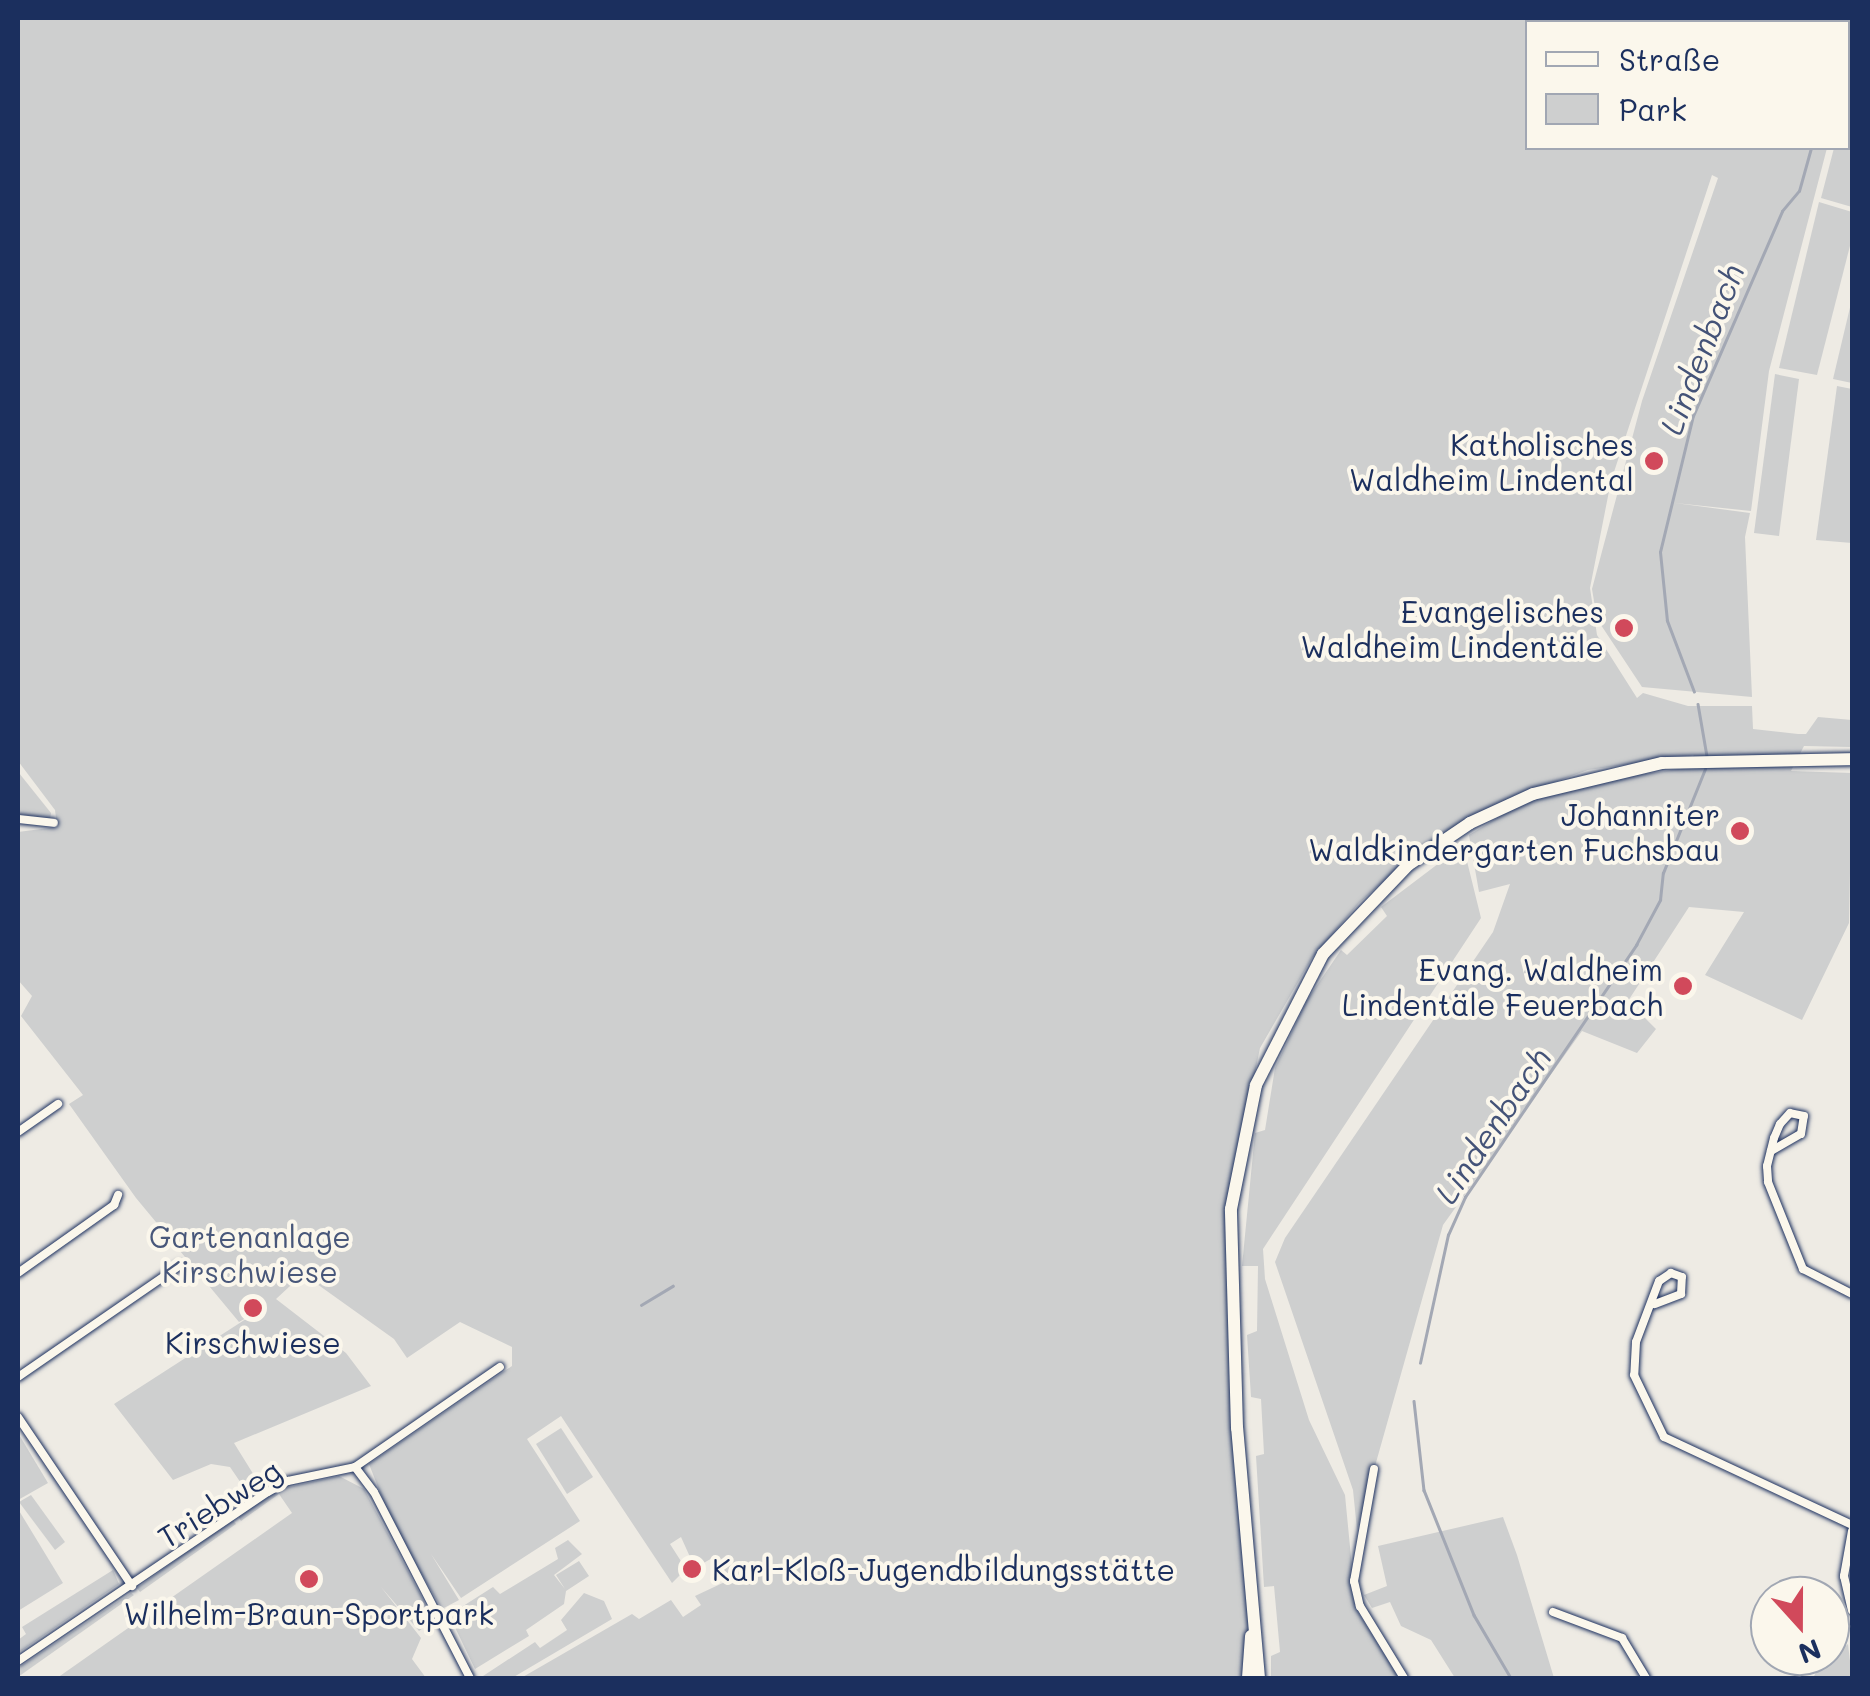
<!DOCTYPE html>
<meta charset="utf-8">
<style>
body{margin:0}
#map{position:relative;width:1870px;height:1696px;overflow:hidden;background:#eeebe4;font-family:Mali,sans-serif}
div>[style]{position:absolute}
.green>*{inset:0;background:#cecfcf}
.stream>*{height:2.5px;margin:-1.25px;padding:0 1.25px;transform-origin:1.25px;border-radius:1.25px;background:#a3a8b4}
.roads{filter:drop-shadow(0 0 2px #1b2f5e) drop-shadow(0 0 2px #1b2f5e)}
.minor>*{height:8px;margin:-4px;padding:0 4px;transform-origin:4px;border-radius:4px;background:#fbf7ec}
.primary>*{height:12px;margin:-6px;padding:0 6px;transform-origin:6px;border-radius:6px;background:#fbf7ec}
.dots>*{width:28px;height:28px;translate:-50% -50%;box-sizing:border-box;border:5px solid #fbf7ec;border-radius:50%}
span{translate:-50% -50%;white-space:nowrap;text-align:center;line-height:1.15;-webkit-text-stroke:8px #fbf7ec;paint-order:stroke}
.poi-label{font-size:30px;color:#1b2f5e}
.right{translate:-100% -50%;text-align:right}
.left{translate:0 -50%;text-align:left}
.park-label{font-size:30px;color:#48577a}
.street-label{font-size:30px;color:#1b2f5e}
.water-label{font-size:32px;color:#445378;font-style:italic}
.frame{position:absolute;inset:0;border:20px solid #1b2f5e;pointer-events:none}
.legend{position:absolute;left:1525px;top:20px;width:325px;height:130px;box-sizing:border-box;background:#fbf7ec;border:2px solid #a1a7b3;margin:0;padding:12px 18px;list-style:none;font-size:30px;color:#1b2f5e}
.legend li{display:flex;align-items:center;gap:20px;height:50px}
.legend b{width:50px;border:2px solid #a1a7b3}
.north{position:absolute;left:1750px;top:1576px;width:100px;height:100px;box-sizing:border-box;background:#fbf7ec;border:2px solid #a1a7b3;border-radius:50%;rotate:159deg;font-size:28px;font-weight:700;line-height:40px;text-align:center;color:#1b2f5e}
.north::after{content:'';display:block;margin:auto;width:35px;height:45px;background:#d1495b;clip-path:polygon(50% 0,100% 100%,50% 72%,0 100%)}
</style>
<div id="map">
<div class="green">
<div style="clip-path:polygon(18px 18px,1852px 18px,1848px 66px,1848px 22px,1528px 22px,1528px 148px,1827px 148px,1769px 371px,1751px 511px,1675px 503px,1750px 513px,1745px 537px,1752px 697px,1642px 687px,1597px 619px,1592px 589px,1642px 401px,1718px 178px,1712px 175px,1611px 481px,1590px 588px,1597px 635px,1637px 698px,1643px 693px,1688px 706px,1752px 706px,1753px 729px,1798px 734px,1806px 734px,1818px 717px,1852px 720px,1852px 747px,1804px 746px,1791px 771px,1852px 773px,1849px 923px,1802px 1020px,1705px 975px,1744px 912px,1689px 907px,1628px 1001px,1656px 1029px,1637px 1053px,1582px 1031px,1443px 1225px,1357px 1530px,1353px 1490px,1275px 1262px,1285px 1238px,1493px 932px,1510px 884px,1479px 892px,1469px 835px,1517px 806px,1585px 783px,1685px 768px,1694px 755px,1588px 770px,1521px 794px,1412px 856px,1359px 903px,1312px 958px,1260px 1048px,1226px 1214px,1236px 1476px,1249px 1616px,1242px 1678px,521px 1678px,632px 1614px,639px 1619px,671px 1600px,683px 1617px,701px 1605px,695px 1596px,729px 1580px,714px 1557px,695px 1568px,681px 1537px,670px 1544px,686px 1569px,672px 1583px,561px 1416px,527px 1439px,580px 1521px,461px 1598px,431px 1554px,459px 1600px,442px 1609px,392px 1523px,369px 1464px,512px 1366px,512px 1347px,460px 1322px,407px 1358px,394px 1339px,303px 1274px,276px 1299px,346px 1353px,371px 1386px,234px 1443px,257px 1480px,245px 1489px,230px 1467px,211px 1464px,173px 1480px,114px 1404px,260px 1310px,239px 1322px,136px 1198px,69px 1104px,83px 1095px,21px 1016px,32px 996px,18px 980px,18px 832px,57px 827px,55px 810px,18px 761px)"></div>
<div style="clip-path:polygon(1852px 73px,1852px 207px,1821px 198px,1834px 148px,1848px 148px)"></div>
<div style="clip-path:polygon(1819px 202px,1852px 212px,1852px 238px,1817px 375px,1779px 368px)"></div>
<div style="clip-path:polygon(1852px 299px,1852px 383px,1833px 379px)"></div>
<div style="clip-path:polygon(1775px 374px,1799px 379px,1779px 536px,1754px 533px)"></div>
<div style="clip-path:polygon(1837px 386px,1852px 389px,1852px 543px,1816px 540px)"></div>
<div style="clip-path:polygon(19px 773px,51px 813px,50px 819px,19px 814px)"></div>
<div style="clip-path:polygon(1463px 845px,1481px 918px,1263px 1249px,1265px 1279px,1309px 1420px,1345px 1495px,1356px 1609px,1399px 1678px,1271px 1678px,1271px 1656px,1280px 1652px,1274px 1586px,1264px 1587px,1256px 1456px,1264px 1454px,1261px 1399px,1251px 1397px,1247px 1335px,1257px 1331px,1258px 1266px,1242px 1266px,1255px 1133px,1265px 1130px,1275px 1068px,1307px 1000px,1341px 950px,1347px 955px,1387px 916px,1381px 907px)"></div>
<div style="clip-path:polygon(561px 1428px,593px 1477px,567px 1494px,536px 1444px)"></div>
<div style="clip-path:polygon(18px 1433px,48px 1483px,18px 1500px)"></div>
<div style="clip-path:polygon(339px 1476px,364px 1489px,434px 1620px,419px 1631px,381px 1587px,421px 1638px,412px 1659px,426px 1678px,57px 1678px,292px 1513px,279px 1494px,241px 1521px,238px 1516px,276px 1490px)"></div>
<div style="clip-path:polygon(31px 1495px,65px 1542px,55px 1550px,19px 1502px)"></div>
<div style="clip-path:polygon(18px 1509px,63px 1583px,18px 1611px)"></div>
<div style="clip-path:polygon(1503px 1517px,1517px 1555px,1554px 1678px,1455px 1678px,1431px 1640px,1401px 1626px,1390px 1602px,1372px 1608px,1364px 1595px,1387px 1586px,1378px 1546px)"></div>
<div style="clip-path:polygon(232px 1519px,236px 1524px,140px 1592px,137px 1588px)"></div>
<div style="clip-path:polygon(568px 1540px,582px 1554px,554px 1575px,565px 1589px,556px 1575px,579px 1561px,589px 1576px,566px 1591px,564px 1604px,526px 1630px,529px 1636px,475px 1669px,449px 1615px,493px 1587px,500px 1594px,558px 1559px,555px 1548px)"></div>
<div style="clip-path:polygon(113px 1570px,119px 1584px,18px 1653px,18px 1640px,26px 1634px,22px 1627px)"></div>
<div style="clip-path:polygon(131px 1593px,134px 1595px,18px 1677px,18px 1668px)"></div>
<div style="clip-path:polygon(584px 1593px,604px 1601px,612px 1619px,512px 1678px,480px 1678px,535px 1642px,540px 1648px,567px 1630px,561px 1620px)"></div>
<div style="clip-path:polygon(1848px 1644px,1852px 1678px,1813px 1678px,1820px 1665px)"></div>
</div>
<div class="stream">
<div style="left:1827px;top:22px;width:4px;rotate:-76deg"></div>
<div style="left:1694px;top:692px;width:76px;rotate:-110.8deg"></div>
<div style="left:1667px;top:621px;width:69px;rotate:-95.8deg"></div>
<div style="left:1660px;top:552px;width:140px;rotate:-76.4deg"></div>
<div style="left:1693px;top:416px;width:223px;rotate:-66.5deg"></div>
<div style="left:1782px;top:211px;width:26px;rotate:-50deg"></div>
<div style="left:1799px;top:191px;width:45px;rotate:-74.4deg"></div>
<div style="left:1698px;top:704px;width:53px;rotate:80.2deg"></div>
<div style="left:641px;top:1305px;width:37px;rotate:-31deg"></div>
<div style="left:1420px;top:1363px;width:131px;rotate:-77.7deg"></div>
<div style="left:1448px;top:1235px;width:42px;rotate:-65.9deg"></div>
<div style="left:1465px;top:1197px;width:305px;rotate:-55.8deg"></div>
<div style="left:1636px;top:945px;width:51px;rotate:-61.9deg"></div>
<div style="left:1660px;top:900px;width:27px;rotate:-84deg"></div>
<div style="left:1663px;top:873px;width:112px;rotate:-68deg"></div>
<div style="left:1414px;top:1401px;width:90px;rotate:83.6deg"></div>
<div style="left:1424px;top:1490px;width:135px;rotate:68.2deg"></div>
<div style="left:1474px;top:1615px;width:73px;rotate:59.6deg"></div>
</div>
<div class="roads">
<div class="minor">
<div style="left:18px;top:819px;width:36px;rotate:6deg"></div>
<div style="left:18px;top:1132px;width:49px;rotate:-35deg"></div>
<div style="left:1771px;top:1151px;width:34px;rotate:-30deg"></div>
<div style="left:1801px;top:1134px;width:18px;rotate:-81deg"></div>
<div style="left:1804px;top:1116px;width:14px;rotate:-168deg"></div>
<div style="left:1790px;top:1113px;width:15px;rotate:132deg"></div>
<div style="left:1780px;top:1124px;width:15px;rotate:113deg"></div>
<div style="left:1774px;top:1138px;width:29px;rotate:104deg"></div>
<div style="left:1767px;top:1166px;width:16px;rotate:86deg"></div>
<div style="left:1768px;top:1182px;width:94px;rotate:68.1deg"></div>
<div style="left:1803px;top:1269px;width:55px;rotate:27deg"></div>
<div style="left:18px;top:1273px;width:118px;rotate:-35.3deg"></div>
<div style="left:114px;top:1205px;width:11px;rotate:-68deg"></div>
<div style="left:1655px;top:1304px;width:28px;rotate:-21deg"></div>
<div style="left:1681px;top:1294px;width:17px;rotate:-87deg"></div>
<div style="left:1682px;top:1277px;width:12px;rotate:-160deg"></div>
<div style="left:1671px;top:1273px;width:14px;rotate:146deg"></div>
<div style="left:1659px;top:1281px;width:65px;rotate:110.7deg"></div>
<div style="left:1636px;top:1342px;width:33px;rotate:93deg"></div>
<div style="left:1634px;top:1375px;width:69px;rotate:64.2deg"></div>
<div style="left:1664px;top:1437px;width:208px;rotate:25.1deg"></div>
<div style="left:18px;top:1377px;width:196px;rotate:-34.6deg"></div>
<div style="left:18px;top:1417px;width:204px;rotate:56deg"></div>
<div style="left:355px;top:1467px;width:31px;rotate:53deg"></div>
<div style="left:374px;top:1492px;width:209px;rotate:62.7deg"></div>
<div style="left:1374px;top:1469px;width:114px;rotate:100.1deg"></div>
<div style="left:1354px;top:1581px;width:26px;rotate:77deg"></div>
<div style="left:1360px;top:1606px;width:84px;rotate:58.6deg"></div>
<div style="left:1852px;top:1531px;width:46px;rotate:100.1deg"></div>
<div style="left:1844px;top:1576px;width:35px;rotate:77deg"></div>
<div style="left:1553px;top:1612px;width:74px;rotate:20.6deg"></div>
<div style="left:1622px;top:1638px;width:47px;rotate:59deg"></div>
<div style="left:18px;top:1661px;width:302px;rotate:-34.1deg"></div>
<div style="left:268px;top:1492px;width:23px;rotate:-29deg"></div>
<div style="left:288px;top:1481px;width:68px;rotate:-11.8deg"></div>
<div style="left:355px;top:1467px;width:176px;rotate:-34.6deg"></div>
</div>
<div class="primary">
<div style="left:1248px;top:1678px;width:42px;rotate:-85.9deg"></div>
<div style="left:1259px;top:1678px;width:251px;rotate:-95deg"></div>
<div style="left:1237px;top:1428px;width:219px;rotate:-91.6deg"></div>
<div style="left:1231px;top:1209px;width:126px;rotate:-78.6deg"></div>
<div style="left:1256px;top:1085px;width:147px;rotate:-62.9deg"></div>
<div style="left:1323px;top:954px;width:123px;rotate:-46.3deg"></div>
<div style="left:1408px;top:865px;width:75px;rotate:-34.1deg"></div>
<div style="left:1470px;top:823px;width:69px;rotate:-24.7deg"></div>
<div style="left:1533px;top:794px;width:133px;rotate:-13.5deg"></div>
<div style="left:1662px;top:763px;width:190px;rotate:-1.2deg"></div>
</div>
</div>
<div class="dots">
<div style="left:1654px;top:461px;background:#d1495b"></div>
<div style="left:1624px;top:628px;background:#d1495b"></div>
<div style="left:1740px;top:831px;background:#d1495b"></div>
<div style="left:1683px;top:986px;background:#d1495b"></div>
<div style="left:253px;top:1308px;background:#d1495b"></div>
<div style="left:692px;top:1569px;background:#d1495b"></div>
<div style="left:309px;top:1579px;background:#d1495b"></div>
</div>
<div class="poi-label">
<span class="right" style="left:1634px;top:461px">Katholisches<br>Waldheim Lindental</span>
<span class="right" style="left:1604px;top:628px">Evangelisches<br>Waldheim Lindentäle</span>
<span class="right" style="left:1720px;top:831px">Johanniter<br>Waldkindergarten Fuchsbau</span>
<span class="right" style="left:1663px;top:986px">Evang. Waldheim<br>Lindentäle Feuerbach</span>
<span style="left:253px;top:1342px">Kirschwiese</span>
<span class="left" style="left:712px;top:1569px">Karl-Kloß-Jugendbildungsstätte</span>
<span style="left:309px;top:1613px">Wilhelm-Braun-Sportpark</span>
</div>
<div class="park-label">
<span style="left:250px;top:1253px">Gartenanlage<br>Kirschwiese</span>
</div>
<div class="street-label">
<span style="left:219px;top:1503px;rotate:-32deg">Triebweg</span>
</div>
<div class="water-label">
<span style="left:1701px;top:349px;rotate:-69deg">Lindenbach</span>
<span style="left:1492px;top:1125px;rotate:-56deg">Lindenbach</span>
</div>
<div class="frame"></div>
<ul class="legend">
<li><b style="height:12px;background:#fbf7ec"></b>Straße</li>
<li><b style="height:28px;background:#cecfcf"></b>Park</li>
</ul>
<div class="north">N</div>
</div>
